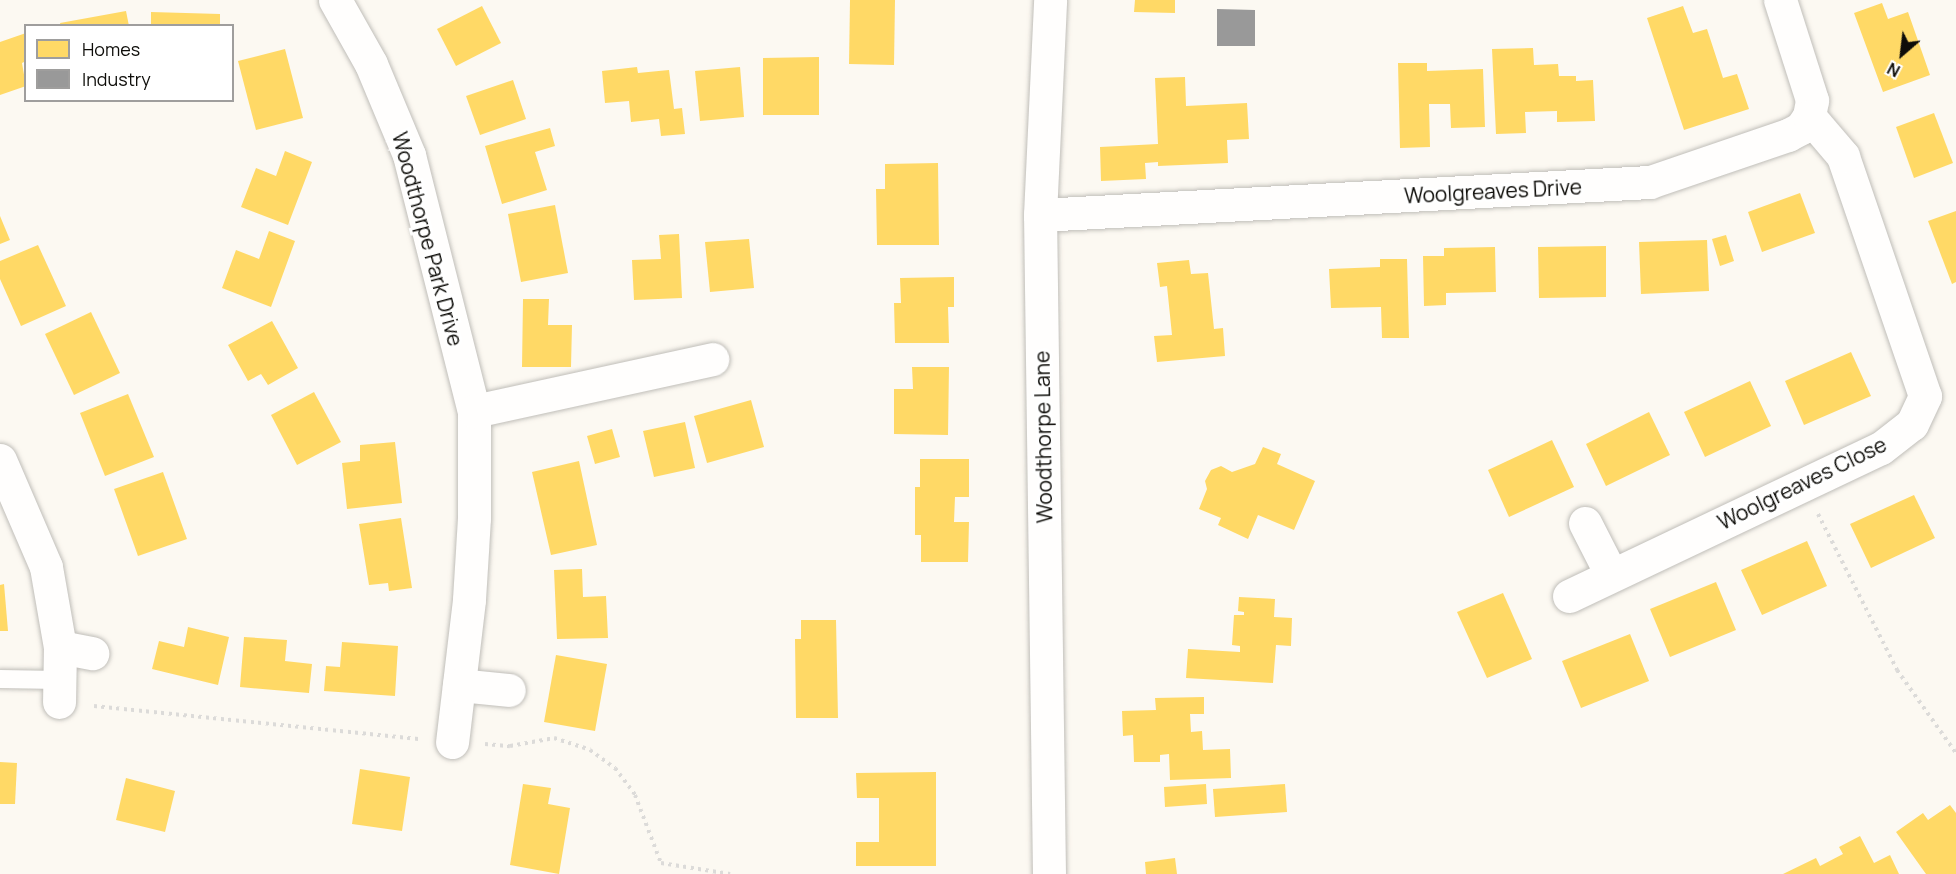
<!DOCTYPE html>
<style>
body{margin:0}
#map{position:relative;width:1956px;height:874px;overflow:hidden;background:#fcf9f2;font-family:Manrope,sans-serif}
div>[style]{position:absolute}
.homes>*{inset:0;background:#ffd966}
.industry>*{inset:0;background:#999}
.path>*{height:4px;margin-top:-2px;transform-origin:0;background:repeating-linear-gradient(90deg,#dcdbd9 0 3px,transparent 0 7.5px)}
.roads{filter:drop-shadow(0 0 2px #c0beb9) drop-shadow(0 0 2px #c0beb9)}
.service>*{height:18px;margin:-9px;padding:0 9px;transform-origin:9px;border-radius:9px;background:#fffefd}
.minor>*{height:33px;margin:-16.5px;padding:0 16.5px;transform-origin:16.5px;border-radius:16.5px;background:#fffefd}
span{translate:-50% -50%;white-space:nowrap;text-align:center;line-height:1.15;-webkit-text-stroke:6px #fff;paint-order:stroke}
.street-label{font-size:21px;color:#0e0d09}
.legend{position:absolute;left:24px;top:24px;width:210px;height:78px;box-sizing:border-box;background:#fff;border:2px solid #9f9e9d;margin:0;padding:8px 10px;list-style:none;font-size:18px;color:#0e0d09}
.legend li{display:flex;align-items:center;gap:12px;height:30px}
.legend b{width:30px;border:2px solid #9f9e9d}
.north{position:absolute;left:1872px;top:24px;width:60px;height:60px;-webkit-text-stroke:4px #fff;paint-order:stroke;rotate:208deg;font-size:16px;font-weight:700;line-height:24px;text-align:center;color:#0e0d09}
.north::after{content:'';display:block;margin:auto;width:21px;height:27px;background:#0e0d09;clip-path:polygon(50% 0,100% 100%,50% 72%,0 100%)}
</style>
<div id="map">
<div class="homes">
<div style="clip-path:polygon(850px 0,895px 0,894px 65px,849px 64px)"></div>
<div style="clip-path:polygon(1135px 0,1175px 0,1175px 13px,1134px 12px)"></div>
<div style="clip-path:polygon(1882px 3px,1888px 19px,1908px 12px,1930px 75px,1883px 92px,1854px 13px)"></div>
<div style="clip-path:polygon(482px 6px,501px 43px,456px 66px,437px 29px)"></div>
<div style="clip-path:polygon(1683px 6px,1693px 33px,1707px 29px,1723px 78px,1737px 74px,1749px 109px,1684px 130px,1647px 18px)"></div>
<div style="clip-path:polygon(126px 11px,129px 26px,61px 26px,60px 23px)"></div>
<div style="clip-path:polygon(151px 12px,220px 14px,220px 26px,151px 26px)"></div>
<div style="clip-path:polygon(26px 33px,26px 61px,22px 63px,26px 86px,0 95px,0 42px)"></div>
<div style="clip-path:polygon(1533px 48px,1534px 65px,1558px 64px,1559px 76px,1576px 76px,1576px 81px,1593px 80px,1595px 121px,1557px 122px,1557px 111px,1525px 112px,1526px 133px,1496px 134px,1492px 49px)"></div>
<div style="clip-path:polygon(285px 49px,303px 118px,256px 130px,238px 61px)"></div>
<div style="clip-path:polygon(819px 57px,819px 115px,763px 115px,763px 58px)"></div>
<div style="clip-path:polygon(1398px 63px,1427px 63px,1427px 71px,1483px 69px,1485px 127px,1451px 128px,1450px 104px,1429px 104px,1430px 147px,1400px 148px)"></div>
<div style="clip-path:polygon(637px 67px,638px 73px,669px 70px,674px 109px,682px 108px,685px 134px,661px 136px,659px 119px,631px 122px,629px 101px,605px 103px,602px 71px)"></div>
<div style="clip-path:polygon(740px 67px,744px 117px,700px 121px,695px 71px)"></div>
<div style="clip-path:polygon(1185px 77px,1186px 106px,1247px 103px,1249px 139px,1227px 140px,1228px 163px,1158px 166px,1158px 162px,1145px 163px,1146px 179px,1101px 181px,1100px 147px,1158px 144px,1155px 78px)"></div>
<div style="clip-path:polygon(513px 80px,526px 119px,480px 135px,466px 96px)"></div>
<div style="clip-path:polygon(1934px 113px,1953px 163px,1914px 178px,1896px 127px)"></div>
<div style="clip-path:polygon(550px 128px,555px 146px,535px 152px,547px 190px,502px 204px,485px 146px)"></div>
<div style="clip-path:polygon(285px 151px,312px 162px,288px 225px,241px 207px,256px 168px,276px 176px)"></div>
<div style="clip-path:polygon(938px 163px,939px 245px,877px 245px,876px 189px,885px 189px,885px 164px)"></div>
<div style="clip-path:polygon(1800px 193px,1815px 233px,1762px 252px,1748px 212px)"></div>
<div style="clip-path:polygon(555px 205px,568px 273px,521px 282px,508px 214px)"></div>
<div style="clip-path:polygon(1956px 211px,1956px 282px,1952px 284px,1928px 221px)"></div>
<div style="clip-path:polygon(0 216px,10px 240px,0 244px)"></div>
<div style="clip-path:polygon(269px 231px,295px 241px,271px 307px,222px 288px,236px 250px,259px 259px)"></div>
<div style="clip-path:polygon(679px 234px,682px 298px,634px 300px,632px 260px,661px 259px,659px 235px)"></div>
<div style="clip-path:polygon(1726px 235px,1734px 261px,1720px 266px,1712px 239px)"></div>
<div style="clip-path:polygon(749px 239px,754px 288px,710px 292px,705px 242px)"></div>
<div style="clip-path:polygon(1707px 240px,1709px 291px,1641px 294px,1639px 242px)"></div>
<div style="clip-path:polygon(38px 245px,66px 306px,21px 326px,0 279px,0 261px)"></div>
<div style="clip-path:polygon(1606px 246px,1606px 297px,1539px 298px,1538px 247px)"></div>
<div style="clip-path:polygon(1495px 247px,1496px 292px,1446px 293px,1446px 305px,1424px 306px,1423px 256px,1444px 256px,1444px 248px)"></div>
<div style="clip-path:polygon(1380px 259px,1407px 259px,1409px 338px,1382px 338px,1381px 307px,1331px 308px,1329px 269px,1380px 267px)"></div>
<div style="clip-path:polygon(1189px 260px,1191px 274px,1208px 273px,1214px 329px,1223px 328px,1225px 356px,1157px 362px,1154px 336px,1172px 335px,1167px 286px,1160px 287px,1157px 263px)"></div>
<div style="clip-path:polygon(954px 277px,954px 307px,948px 307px,949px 343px,895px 343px,894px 303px,901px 303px,900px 278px)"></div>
<div style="clip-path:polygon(523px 299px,549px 299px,548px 325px,572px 325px,571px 367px,522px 367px)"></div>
<div style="clip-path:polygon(91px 312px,120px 373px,74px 395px,45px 334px)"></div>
<div style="clip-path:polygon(272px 321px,298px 368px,268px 385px,261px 374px,248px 381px,228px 345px)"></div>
<div style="clip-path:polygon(1851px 352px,1871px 396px,1804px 425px,1785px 381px)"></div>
<div style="clip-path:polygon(912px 367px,949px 367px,948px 435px,894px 434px,894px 389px,913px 389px)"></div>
<div style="clip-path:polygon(1750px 381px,1771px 426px,1705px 457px,1684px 412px)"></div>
<div style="clip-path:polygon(314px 392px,341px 442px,297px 465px,271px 415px)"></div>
<div style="clip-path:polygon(128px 394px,154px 457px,105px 476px,80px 413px)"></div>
<div style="clip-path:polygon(751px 400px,764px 447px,707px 463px,694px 416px)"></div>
<div style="clip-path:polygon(1649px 412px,1670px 455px,1606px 486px,1586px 444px)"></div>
<div style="clip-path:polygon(685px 422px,695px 468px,654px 477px,643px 431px)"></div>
<div style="clip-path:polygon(612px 429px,620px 457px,595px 464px,587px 436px)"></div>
<div style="clip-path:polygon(1552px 440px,1574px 487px,1509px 517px,1488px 470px)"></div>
<div style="clip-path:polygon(395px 442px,402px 503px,347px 509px,342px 463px,360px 461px,360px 445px)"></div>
<div style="clip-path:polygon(1263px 447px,1281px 454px,1277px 464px,1315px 481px,1294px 530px,1258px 515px,1248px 539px,1218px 525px,1221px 518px,1199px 509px,1207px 489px,1205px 481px,1211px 470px,1221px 466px,1232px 472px,1255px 464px)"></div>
<div style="clip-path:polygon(920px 459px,969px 459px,969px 497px,955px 497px,954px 522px,969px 522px,968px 562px,921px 562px,921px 535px,915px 535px,915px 487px,920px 487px)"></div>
<div style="clip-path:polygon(579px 461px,597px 545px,551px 555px,532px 472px)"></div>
<div style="clip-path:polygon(163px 472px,187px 539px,138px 556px,114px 489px)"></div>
<div style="clip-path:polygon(1914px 495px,1935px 538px,1871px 568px,1850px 524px)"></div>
<div style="clip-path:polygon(401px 518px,412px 588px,389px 591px,388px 583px,369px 585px,359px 524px)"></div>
<div style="clip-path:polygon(1807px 541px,1827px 586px,1762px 615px,1741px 570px)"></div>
<div style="clip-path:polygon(582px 569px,583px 597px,606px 596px,608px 638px,557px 639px,554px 570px)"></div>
<div style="clip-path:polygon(1716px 582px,1736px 630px,1670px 657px,1650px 609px)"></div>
<div style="clip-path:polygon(4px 584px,8px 631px,0 631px,0 585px)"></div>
<div style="clip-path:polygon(1503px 593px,1532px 659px,1487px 678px,1457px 612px)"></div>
<div style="clip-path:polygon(1239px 597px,1275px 599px,1274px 617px,1292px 618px,1291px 646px,1276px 645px,1273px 683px,1186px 678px,1188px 649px,1240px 652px,1240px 646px,1232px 645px,1234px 615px,1244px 615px,1244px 612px,1238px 611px)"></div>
<div style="clip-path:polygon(801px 620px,836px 620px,838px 718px,796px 718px,795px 639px,801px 639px)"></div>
<div style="clip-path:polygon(188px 627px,229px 637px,218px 685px,152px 669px,159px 641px,184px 647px)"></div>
<div style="clip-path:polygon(1630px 634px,1649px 681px,1581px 708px,1562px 661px)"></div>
<div style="clip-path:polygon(244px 637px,287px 640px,285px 661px,312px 664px,309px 693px,240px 687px)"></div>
<div style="clip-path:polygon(342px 642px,398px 646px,395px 696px,324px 691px,326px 666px,340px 667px)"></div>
<div style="clip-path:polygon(556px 655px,607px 664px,595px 731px,544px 722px)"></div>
<div style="clip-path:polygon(1204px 697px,1204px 714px,1190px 714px,1191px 732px,1202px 731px,1203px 750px,1230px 749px,1231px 778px,1170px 780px,1169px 754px,1160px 755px,1160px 762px,1134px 762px,1133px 735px,1123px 736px,1122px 711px,1156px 710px,1155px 698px)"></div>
<div style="clip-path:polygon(0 762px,17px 763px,15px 804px,0 804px)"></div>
<div style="clip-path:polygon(360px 769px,410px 777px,402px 831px,352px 824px)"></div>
<div style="clip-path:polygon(936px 772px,936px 866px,856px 866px,856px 842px,879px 842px,879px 798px,857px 798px,856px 773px)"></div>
<div style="clip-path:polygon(126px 778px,175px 791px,165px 832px,116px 820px)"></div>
<div style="clip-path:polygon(523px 784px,551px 788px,548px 804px,570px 808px,559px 874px,510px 865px)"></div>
<div style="clip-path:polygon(1206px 784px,1207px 804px,1165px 807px,1164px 787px)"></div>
<div style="clip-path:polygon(1285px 784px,1287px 812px,1215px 817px,1213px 789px)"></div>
<div style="clip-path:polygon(1950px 805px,1956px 813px,1956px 874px,1926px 874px,1896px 832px,1923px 813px,1928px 820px)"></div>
<div style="clip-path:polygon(1860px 836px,1874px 863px,1890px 855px,1899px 874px,1783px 874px,1816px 858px,1820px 866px,1843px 854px,1839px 847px)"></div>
<div style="clip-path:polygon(1175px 858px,1177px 874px,1146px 874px,1145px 862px)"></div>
</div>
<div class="industry">
<div style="clip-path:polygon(1217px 9px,1255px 10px,1255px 46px,1217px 46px)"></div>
</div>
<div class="path">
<div style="left:1818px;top:514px;width:175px;rotate:63.1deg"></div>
<div style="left:1897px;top:670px;width:102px;rotate:54.6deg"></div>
<div style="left:94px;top:706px;width:326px;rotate:5.8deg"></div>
<div style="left:485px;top:744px;width:25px;rotate:5deg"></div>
<div style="left:510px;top:746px;width:45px;rotate:-10.3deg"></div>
<div style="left:554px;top:738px;width:38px;rotate:18deg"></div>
<div style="left:590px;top:750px;width:31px;rotate:36deg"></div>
<div style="left:615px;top:768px;width:34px;rotate:53deg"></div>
<div style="left:635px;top:795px;width:73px;rotate:69.1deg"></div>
<div style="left:661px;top:863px;width:70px;rotate:9.1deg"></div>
</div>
<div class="roads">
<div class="service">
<div style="left:0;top:679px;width:59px;rotate:1deg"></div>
</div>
<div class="minor">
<div style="left:335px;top:0;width:73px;rotate:60.6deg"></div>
<div style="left:371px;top:64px;width:99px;rotate:67.3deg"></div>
<div style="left:409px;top:155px;width:264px;rotate:75.8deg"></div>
<div style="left:474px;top:411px;width:107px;rotate:90deg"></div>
<div style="left:474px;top:518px;width:82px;rotate:93.5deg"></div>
<div style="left:469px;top:600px;width:143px;rotate:96.8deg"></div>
<div style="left:1040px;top:215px;width:611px;rotate:-3.1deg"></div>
<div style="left:1650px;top:182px;width:146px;rotate:-18.8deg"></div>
<div style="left:1788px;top:135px;width:15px;rotate:-28deg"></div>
<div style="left:1801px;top:128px;width:14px;rotate:-56deg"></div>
<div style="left:1809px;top:116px;width:16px;rotate:-79deg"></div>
<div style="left:1812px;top:100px;width:105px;rotate:-107.7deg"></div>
<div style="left:474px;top:411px;width:244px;rotate:-12.3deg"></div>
<div style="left:0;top:460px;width:116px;rotate:66.7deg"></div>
<div style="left:46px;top:567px;width:81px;rotate:80.1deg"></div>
<div style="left:60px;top:647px;width:55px;rotate:91deg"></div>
<div style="left:1585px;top:523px;width:57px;rotate:63deg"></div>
<div style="left:1569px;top:596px;width:345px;rotate:-25.4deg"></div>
<div style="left:1881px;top:448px;width:39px;rotate:-38deg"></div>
<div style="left:1912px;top:424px;width:31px;rotate:-65deg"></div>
<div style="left:1925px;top:396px;width:254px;rotate:-108.9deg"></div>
<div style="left:1843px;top:156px;width:52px;rotate:-130.4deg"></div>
<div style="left:60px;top:647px;width:33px;rotate:11deg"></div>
<div style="left:459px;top:685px;width:50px;rotate:5.7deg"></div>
<div style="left:1049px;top:874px;width:659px;rotate:-90.78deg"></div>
<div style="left:1040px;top:215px;width:215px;rotate:-87.3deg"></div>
</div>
</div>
<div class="street-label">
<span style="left:1493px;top:191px;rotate:-3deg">Woolgreaves Drive</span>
<span style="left:428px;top:239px;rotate:75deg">Woodthorpe Park Drive</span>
<span style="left:1043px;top:437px;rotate:-91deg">Woodthorpe Lane</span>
<span style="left:1802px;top:483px;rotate:-26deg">Woolgreaves Close</span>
</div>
<ul class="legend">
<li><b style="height:16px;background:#ffd966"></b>Homes</li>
<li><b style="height:16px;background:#999"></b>Industry</li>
</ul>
<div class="north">N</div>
</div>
